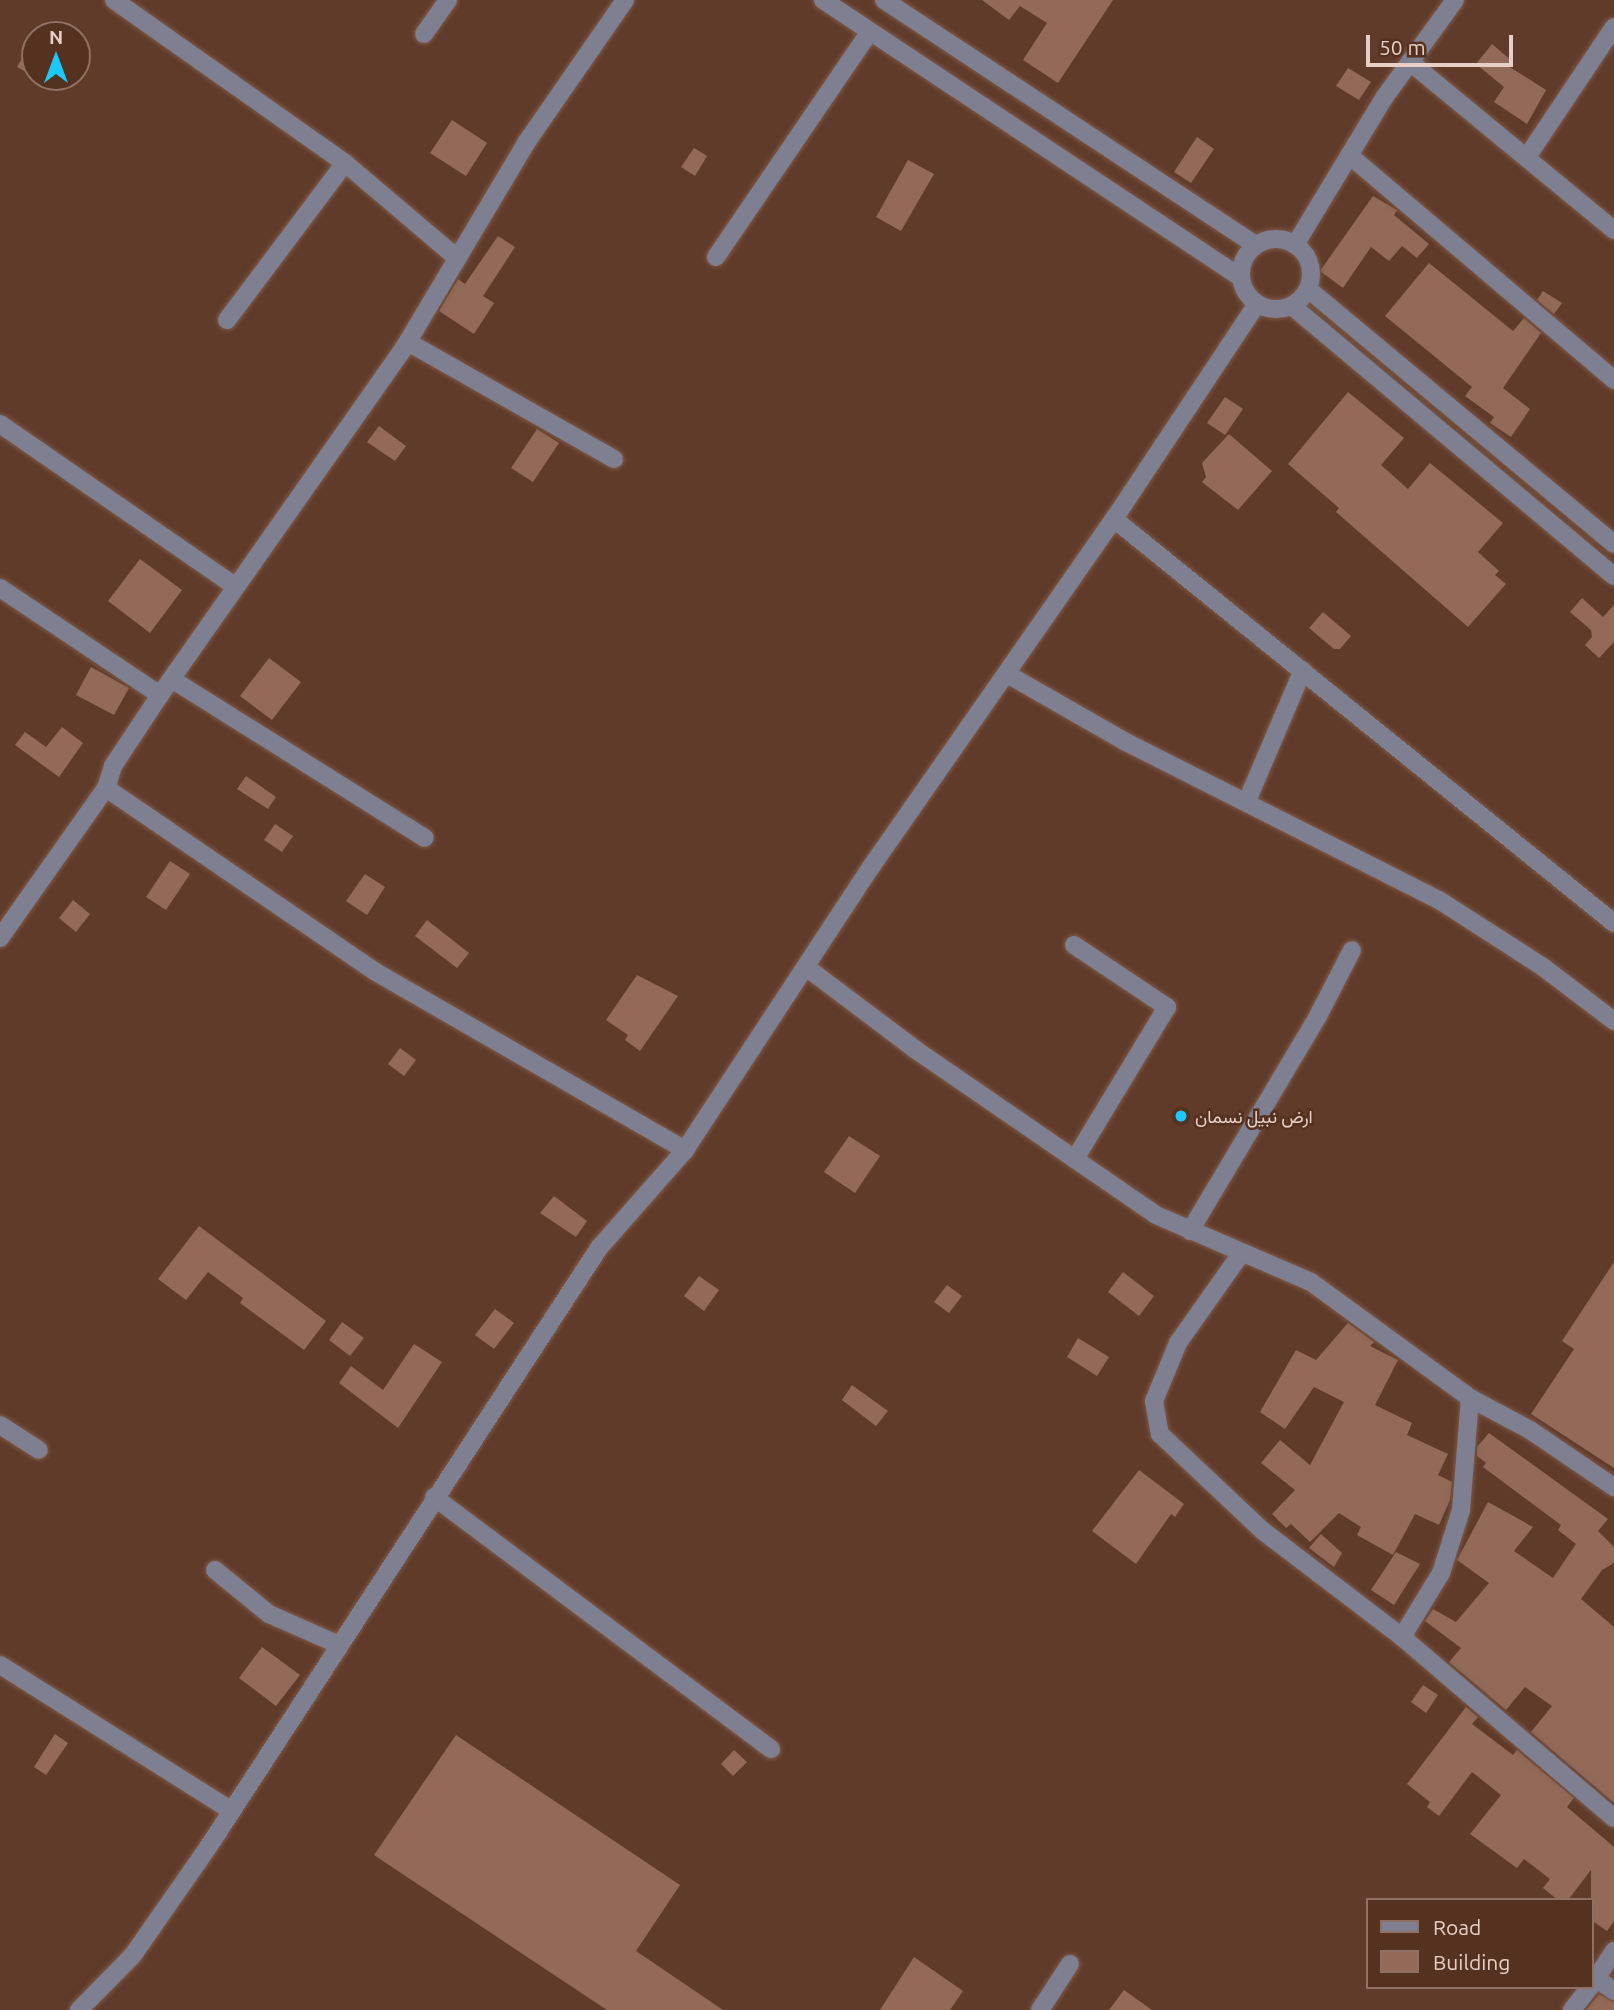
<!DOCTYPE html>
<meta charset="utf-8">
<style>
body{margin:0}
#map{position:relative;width:1614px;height:2010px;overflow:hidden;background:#613b2a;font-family:Ubuntu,Vazirmatn,sans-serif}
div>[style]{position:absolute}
.building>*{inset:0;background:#936a58}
.roads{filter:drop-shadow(0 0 2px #7c5949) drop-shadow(0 0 2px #7c5949)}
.minor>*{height:18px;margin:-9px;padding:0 9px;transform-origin:9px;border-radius:9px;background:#7e7f90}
.minor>.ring{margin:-9px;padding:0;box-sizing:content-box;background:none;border:18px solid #7e7f90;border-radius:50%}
.dots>*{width:19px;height:19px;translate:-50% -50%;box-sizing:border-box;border:4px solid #553120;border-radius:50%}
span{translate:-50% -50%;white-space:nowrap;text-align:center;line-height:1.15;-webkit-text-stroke:5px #553120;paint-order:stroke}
.poi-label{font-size:18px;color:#e7cfc5}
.left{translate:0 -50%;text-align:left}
.legend{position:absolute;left:1366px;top:1898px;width:228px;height:91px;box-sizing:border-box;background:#553120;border:2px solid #8f7062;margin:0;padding:9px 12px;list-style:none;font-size:21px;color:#e7cfc5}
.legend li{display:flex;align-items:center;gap:14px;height:35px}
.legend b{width:35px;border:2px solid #8f7062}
.north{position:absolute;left:21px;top:21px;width:70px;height:70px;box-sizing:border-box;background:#553120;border:2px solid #8f7062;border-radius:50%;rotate:0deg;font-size:19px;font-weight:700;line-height:28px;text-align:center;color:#e7cfc5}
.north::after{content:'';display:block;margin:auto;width:24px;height:32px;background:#1dc9fc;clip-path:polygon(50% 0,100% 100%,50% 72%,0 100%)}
.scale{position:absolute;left:1366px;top:35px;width:147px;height:32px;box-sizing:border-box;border:4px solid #e7cfc5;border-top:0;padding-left:9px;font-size:21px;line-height:24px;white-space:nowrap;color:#e7cfc5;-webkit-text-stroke:5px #553120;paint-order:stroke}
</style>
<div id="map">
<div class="building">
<div style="clip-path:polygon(982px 0,1113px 0,1058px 83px,1023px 60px,1047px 23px,1020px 6px,1009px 20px)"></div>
<div style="clip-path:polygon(35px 35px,35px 77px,17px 67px)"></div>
<div style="clip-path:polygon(1492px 44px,1512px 61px,1508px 66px,1546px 90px,1527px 124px,1494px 102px,1504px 87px,1476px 64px)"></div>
<div style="clip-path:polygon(1348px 68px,1371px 82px,1359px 100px,1336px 86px)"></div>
<div style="clip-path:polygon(452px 120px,487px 143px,466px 176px,430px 153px)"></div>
<div style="clip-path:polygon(1197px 137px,1214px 149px,1191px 183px,1174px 172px)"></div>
<div style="clip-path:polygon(694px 148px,707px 156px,695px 176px,681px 167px)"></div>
<div style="clip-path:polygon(908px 160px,934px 174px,901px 231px,876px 217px)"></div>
<div style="clip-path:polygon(1373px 196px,1397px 210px,1394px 215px,1429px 244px,1417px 258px,1402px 246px,1389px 261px,1371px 247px,1343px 288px,1320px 271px)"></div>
<div style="clip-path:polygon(498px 236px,515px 247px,483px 296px,494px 303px,474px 334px,439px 311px,458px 279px,465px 284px)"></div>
<div style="clip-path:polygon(1429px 263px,1513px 331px,1524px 318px,1541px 333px,1503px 388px,1530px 409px,1511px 437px,1490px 423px,1494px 417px,1465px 396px,1472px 387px,1385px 316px)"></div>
<div style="clip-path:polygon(1543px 291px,1562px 303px,1554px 314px,1537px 300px)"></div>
<div style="clip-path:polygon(1348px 392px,1404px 438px,1381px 465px,1408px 489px,1430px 463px,1503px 523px,1478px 552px,1499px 571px,1495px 575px,1506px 584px,1468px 627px,1336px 512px,1339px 508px,1288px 464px)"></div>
<div style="clip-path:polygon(1225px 397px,1243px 409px,1225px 435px,1207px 423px)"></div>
<div style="clip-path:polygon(379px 426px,406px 446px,395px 461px,367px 442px)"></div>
<div style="clip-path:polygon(537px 429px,559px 443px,533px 482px,511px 468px)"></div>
<div style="clip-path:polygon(1229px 434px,1272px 471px,1238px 510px,1202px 482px,1206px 477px,1202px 463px)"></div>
<div style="clip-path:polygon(140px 559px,182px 590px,150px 633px,108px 601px)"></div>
<div style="clip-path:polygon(1582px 598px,1603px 617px,1614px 605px,1614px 642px,1599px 658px,1585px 645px,1592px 637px,1591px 630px,1570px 612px)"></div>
<div style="clip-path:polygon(1323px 612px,1351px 636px,1340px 649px,1334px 649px,1309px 628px)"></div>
<div style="clip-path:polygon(269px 658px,301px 682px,272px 720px,240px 696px)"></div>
<div style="clip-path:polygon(91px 667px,129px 688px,114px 715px,76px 695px)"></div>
<div style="clip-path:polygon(62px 727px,83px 743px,59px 777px,15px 745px,25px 732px,46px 747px)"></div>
<div style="clip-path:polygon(246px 776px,276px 797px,268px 809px,237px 789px)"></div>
<div style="clip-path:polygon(275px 824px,293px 836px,282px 852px,264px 840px)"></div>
<div style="clip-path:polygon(170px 861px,190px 874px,166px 910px,146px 897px)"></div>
<div style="clip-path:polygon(365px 874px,385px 887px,367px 915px,346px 901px)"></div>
<div style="clip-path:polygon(73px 900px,90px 914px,76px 932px,59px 918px)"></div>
<div style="clip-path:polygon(427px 920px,469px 953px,457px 968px,415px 936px)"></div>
<div style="clip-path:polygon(637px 975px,678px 996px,640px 1051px,625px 1040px,628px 1035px,606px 1020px)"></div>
<div style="clip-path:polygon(400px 1048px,416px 1060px,404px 1076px,388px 1064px)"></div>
<div style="clip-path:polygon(849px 1136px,880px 1156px,855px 1193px,824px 1172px)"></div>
<div style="clip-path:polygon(554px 1196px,587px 1221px,576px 1237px,540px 1213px)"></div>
<div style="clip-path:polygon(199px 1226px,326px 1321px,304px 1350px,240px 1303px,243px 1298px,208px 1272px,186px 1300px,158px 1279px)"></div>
<div style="clip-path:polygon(1614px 1262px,1614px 1468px,1531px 1414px,1574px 1349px,1562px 1341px)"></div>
<div style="clip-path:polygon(1123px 1272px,1154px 1296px,1139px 1316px,1108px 1292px)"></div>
<div style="clip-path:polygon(699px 1276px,719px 1290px,704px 1311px,684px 1296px)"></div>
<div style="clip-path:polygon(947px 1285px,962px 1296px,949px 1313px,934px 1302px)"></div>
<div style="clip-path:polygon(495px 1309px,514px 1323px,494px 1349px,475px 1335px)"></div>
<div style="clip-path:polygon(342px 1322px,364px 1338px,350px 1356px,329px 1340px)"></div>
<div style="clip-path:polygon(1348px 1323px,1374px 1342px,1370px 1346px,1398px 1360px,1375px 1405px,1412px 1423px,1407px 1435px,1448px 1454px,1438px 1475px,1452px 1482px,1450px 1500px,1439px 1525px,1415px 1514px,1393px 1555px,1357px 1535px,1361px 1527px,1339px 1513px,1310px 1542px,1291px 1524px,1286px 1528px,1272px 1514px,1295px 1490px,1261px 1463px,1280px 1440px,1310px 1465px,1344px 1402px,1314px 1387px,1285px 1429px,1260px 1412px,1296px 1350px,1316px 1360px)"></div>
<div style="clip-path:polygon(1078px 1338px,1109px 1357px,1097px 1376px,1067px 1357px)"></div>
<div style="clip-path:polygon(414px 1344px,442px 1362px,398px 1428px,339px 1383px,351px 1366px,383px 1390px)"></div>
<div style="clip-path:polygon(852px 1385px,888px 1411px,876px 1426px,842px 1400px)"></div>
<div style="clip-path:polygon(1489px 1433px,1608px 1519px,1598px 1531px,1614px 1547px,1614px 1563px,1602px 1570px,1581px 1599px,1614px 1627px,1614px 1803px,1531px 1732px,1552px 1706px,1525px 1687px,1506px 1710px,1449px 1662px,1461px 1648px,1425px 1621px,1433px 1609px,1456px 1622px,1489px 1583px,1457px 1560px,1488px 1502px,1533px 1527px,1514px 1551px,1553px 1578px,1576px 1544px,1558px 1530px,1561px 1525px,1483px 1467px,1486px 1463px,1477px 1456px,1477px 1447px)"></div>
<div style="clip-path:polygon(1139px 1470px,1184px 1504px,1175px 1517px,1171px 1514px,1136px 1564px,1092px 1531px)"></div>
<div style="clip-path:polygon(1321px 1534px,1342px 1553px,1334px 1567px,1309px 1548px)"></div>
<div style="clip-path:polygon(1396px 1552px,1420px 1564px,1394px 1605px,1371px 1590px)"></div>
<div style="clip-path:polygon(262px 1647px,300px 1675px,276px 1706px,239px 1678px)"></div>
<div style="clip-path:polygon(1423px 1685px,1438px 1695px,1426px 1713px,1411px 1702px)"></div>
<div style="clip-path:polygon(1466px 1707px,1478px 1717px,1472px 1724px,1513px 1755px,1517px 1750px,1574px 1798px,1567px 1807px,1614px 1847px,1614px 1921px,1607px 1931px,1591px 1920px,1591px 1870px,1568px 1900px,1558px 1900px,1543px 1888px,1550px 1879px,1524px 1859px,1517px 1868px,1470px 1834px,1501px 1795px,1472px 1772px,1439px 1816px,1427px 1807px,1430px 1802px,1407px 1784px)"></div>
<div style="clip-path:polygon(55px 1734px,68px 1743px,46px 1775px,34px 1767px)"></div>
<div style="clip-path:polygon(456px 1735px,680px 1885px,636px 1951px,723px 2010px,607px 2010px,374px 1855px)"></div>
<div style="clip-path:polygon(734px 1750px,747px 1762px,733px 1776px,721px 1764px)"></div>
<div style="clip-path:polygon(914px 1957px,963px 1991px,950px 2010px,880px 2010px)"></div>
<div style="clip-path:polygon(1124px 1990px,1152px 2010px,1109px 2010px)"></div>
<div style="clip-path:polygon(1599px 1994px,1614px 2002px,1614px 2010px,1586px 2010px)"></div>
</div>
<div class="roads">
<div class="minor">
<div style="left:114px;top:0;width:283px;rotate:35.2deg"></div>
<div style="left:345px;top:163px;width:145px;rotate:40.3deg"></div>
<div style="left:823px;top:0;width:501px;rotate:33.59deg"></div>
<div style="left:884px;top:0;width:445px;rotate:33.4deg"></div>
<div style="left:424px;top:34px;width:42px;rotate:-54.8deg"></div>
<div style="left:1410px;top:62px;width:264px;rotate:39.5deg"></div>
<div style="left:1349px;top:155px;width:348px;rotate:40.3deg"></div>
<div style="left:1527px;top:157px;width:156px;rotate:-56.2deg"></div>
<div class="ring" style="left:1241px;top:239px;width:52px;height:52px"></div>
<div style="left:1295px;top:245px;width:172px;rotate:-58.8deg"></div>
<div style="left:1384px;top:98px;width:121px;rotate:-54.1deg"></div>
<div style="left:716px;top:257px;width:273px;rotate:-55.7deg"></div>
<div style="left:1308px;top:289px;width:398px;rotate:39.8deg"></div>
<div style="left:1292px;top:306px;width:420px;rotate:40deg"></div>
<div style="left:227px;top:320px;width:196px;rotate:-53.1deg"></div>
<div style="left:408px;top:342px;width:237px;rotate:29.6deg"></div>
<div style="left:0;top:424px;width:285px;rotate:34.6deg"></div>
<div style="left:1114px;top:519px;width:643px;rotate:38.94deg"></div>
<div style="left:0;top:588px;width:192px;rotate:33.8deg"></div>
<div style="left:1007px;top:674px;width:135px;rotate:29.8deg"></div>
<div style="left:1124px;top:741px;width:353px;rotate:26.8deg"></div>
<div style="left:1439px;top:900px;width:124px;rotate:32.8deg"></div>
<div style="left:1543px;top:967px;width:89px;rotate:37.3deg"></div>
<div style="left:173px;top:680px;width:297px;rotate:32.1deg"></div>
<div style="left:106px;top:788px;width:325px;rotate:34.3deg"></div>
<div style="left:374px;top:971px;width:359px;rotate:29.9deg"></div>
<div style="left:1247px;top:801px;width:142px;rotate:-66.9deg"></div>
<div style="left:0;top:938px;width:184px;rotate:-54.8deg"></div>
<div style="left:106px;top:788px;width:23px;rotate:-72deg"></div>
<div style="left:113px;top:766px;width:85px;rotate:-56.5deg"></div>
<div style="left:160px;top:695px;width:424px;rotate:-54.9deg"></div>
<div style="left:404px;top:348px;width:239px;rotate:-59.2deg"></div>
<div style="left:526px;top:143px;width:174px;rotate:-55.3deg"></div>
<div style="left:1074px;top:945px;width:112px;rotate:33.7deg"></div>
<div style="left:1167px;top:1007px;width:178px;rotate:121.2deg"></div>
<div style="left:806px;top:967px;width:138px;rotate:37deg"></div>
<div style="left:916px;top:1050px;width:291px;rotate:34.5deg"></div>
<div style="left:1156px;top:1215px;width:169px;rotate:23.4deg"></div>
<div style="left:1311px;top:1282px;width:197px;rotate:36.1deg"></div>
<div style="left:1470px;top:1398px;width:68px;rotate:28.1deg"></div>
<div style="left:1530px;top:1430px;width:102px;rotate:34.2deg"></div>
<div style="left:1190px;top:1231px;width:250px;rotate:-59.2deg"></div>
<div style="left:1318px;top:1016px;width:74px;rotate:-62.7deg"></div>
<div style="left:1240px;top:1255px;width:108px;rotate:125.2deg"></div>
<div style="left:1178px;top:1343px;width:63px;rotate:112.5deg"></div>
<div style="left:1154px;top:1401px;width:34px;rotate:80deg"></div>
<div style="left:1160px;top:1434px;width:141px;rotate:43.3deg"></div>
<div style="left:1263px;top:1531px;width:175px;rotate:37.3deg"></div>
<div style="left:1470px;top:1398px;width:112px;rotate:94.6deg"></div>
<div style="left:1461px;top:1510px;width:66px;rotate:107.6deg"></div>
<div style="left:1441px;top:1573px;width:75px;rotate:121.4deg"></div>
<div style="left:1402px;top:1637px;width:279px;rotate:40.5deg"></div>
<div style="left:0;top:1425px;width:46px;rotate:32.7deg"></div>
<div style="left:434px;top:1497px;width:421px;rotate:36.8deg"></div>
<div style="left:215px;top:1570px;width:70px;rotate:39.2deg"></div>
<div style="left:269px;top:1614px;width:74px;rotate:23.8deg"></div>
<div style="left:0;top:1665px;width:272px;rotate:32.2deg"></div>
<div style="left:1597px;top:1979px;width:21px;rotate:35deg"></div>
<div style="left:1591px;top:1986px;width:42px;rotate:-56.7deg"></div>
<div style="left:79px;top:2010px;width:77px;rotate:-45.5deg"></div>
<div style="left:133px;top:1955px;width:129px;rotate:-55.1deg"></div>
<div style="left:207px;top:1849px;width:718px;rotate:-56.89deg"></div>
<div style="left:599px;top:1248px;width:130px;rotate:-48.7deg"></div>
<div style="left:685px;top:1150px;width:339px;rotate:-56.7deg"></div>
<div style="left:871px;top:867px;width:424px;rotate:-55.1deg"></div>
<div style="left:1114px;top:519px;width:258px;rotate:-56.4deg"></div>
<div style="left:1040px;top:2010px;width:55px;rotate:-56.9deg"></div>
<div style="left:1572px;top:2010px;width:29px;rotate:-52deg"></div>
</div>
</div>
<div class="dots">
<div style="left:1181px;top:1116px;background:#1dc9fc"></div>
</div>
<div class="poi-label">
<span class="left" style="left:1195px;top:1116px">ارض نبيل نسمان</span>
</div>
<ul class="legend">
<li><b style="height:9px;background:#7e7f90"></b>Road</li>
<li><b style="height:19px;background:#936a58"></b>Building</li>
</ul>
<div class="north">N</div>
<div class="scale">50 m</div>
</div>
